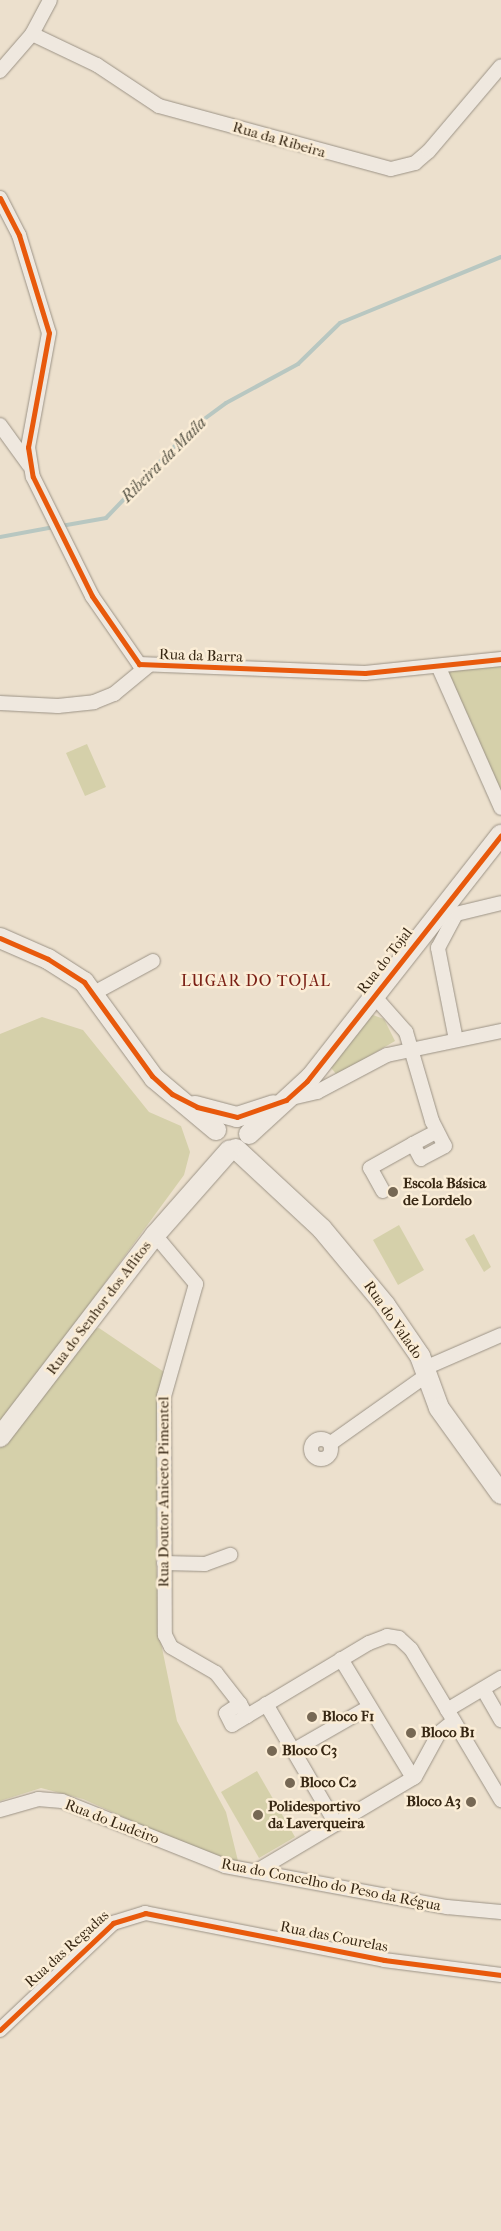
<!DOCTYPE html>
<meta charset="utf-8">
<style>
body{margin:0}
#map{position:relative;width:501px;height:2231px;overflow:hidden;background:#ece0cd;font-family:"IM FELL French Canon",serif}
div>[style]{position:absolute}
.green>*{inset:0;background:#d5d0aa}
.stream>*{height:4px;margin:-2px;padding:0 2px;transform-origin:2px;border-radius:2px;background:#b8c7c1}
.roads{filter:drop-shadow(0 0 1px #9c9386) drop-shadow(0 0 1px #9c9386)}
.street>*{height:14px;margin:-7px;padding:0 7px;transform-origin:7px;border-radius:7px;background:#efe8df}
.street>.ring{margin:-7px;padding:0;box-sizing:content-box;background:none;border:14px solid #efe8df;border-radius:50%}
.secondary>*{height:20px;margin:-10px;padding:0 10px;transform-origin:10px;border-radius:10px;background:#efe8df}
.cycleway>*{height:5px;margin:-2.5px;padding:0 2.5px;transform-origin:2.5px;border-radius:2.5px;background:#e8590c}
.dots>*{width:14px;height:14px;translate:-50% -50%;box-sizing:border-box;border:2px solid #fbedd6;border-radius:50%}
span{translate:-50% -50%;white-space:nowrap;text-align:center;line-height:1.15;-webkit-text-stroke:5px #fbedd6;paint-order:stroke}
.street-label{font-size:15px;color:#372713}
.poi-label{font-size:15px;color:#372713;font-weight:700}
.left{translate:0 -50%;text-align:left}
.right{translate:-100% -50%;text-align:right}
.water-label{font-size:16px;color:#575446;font-style:italic}
.neighbourhood-label{font-size:16px;color:#7a1f14;letter-spacing:1px}
</style>
<div id="map">
<div class="green">
<div style="clip-path:polygon(501px 665px,501px 795px,447px 672px)"></div>
<div style="clip-path:polygon(87px 744px,106px 787px,85px 796px,66px 753px)"></div>
<div style="clip-path:polygon(370px 1014px,384px 1019px,395px 1041px,337px 1075px,327px 1063px)"></div>
<div style="clip-path:polygon(42px 1017px,83px 1030px,149px 1112px,181px 1126px,190px 1152px,184px 1175px,0 1426px,0 1034px)"></div>
<div style="clip-path:polygon(399px 1225px,424px 1270px,398px 1285px,373px 1240px)"></div>
<div style="clip-path:polygon(474px 1234px,491px 1267px,484px 1272px,465px 1239px)"></div>
<div style="clip-path:polygon(99px 1328px,167px 1374px,158px 1418px,156px 1561px,161px 1643px,177px 1721px,226px 1812px,238px 1861px,226px 1863px,83px 1799px,41px 1788px,0 1801px,0 1443px,88px 1330px)"></div>
<div style="clip-path:polygon(257px 1771px,295px 1837px,259px 1858px,221px 1792px)"></div>
</div>
<div class="stream">
<div style="left:61px;top:526px;width:46px;rotate:-10.1deg"></div>
<div style="left:106px;top:518px;width:124px;rotate:-46.3deg"></div>
<div style="left:192px;top:428px;width:42px;rotate:-36.3deg"></div>
<div style="left:226px;top:403px;width:82px;rotate:-28.4deg"></div>
<div style="left:298px;top:364px;width:59px;rotate:-44.3deg"></div>
<div style="left:340px;top:323px;width:174px;rotate:-22.3deg"></div>
<div style="left:0;top:537px;width:55px;rotate:-10.5deg"></div>
</div>
<div class="roads">
<div class="street">
<div style="left:32px;top:34px;width:72px;rotate:25.5deg"></div>
<div style="left:97px;top:65px;width:74px;rotate:33.5deg"></div>
<div style="left:159px;top:106px;width:240px;rotate:15.2deg"></div>
<div style="left:391px;top:169px;width:25px;rotate:-14deg"></div>
<div style="left:415px;top:163px;width:18px;rotate:-41deg"></div>
<div style="left:429px;top:151px;width:111px;rotate:-49.7deg"></div>
<div style="left:0;top:71px;width:49px;rotate:-49.1deg"></div>
<div style="left:32px;top:34px;width:38px;rotate:-62deg"></div>
<div style="left:0;top:198px;width:42px;rotate:62.8deg"></div>
<div style="left:19px;top:235px;width:102px;rotate:73deg"></div>
<div style="left:49px;top:333px;width:116px;rotate:100.4deg"></div>
<div style="left:28px;top:447px;width:30px;rotate:81deg"></div>
<div style="left:33px;top:477px;width:133px;rotate:63.6deg"></div>
<div style="left:92px;top:596px;width:83px;rotate:55.3deg"></div>
<div style="left:139px;top:664px;width:226px;rotate:2.3deg"></div>
<div style="left:365px;top:673px;width:137px;rotate:-5.9deg"></div>
<div style="left:0;top:425px;width:49px;rotate:54.1deg"></div>
<div style="left:439px;top:668px;width:153px;rotate:66.1deg"></div>
<div style="left:0;top:703px;width:58px;rotate:3deg"></div>
<div style="left:58px;top:706px;width:36px;rotate:-6deg"></div>
<div style="left:94px;top:702px;width:22px;rotate:-22deg"></div>
<div style="left:114px;top:694px;width:44px;rotate:-39.5deg"></div>
<div style="left:94px;top:993px;width:67px;rotate:-28.5deg"></div>
<div style="left:374px;top:996px;width:48px;rotate:48.4deg"></div>
<div style="left:406px;top:1032px;width:93px;rotate:73.7deg"></div>
<div style="left:432px;top:1121px;width:28px;rotate:63deg"></div>
<div style="left:445px;top:1146px;width:27px;rotate:152deg"></div>
<div style="left:421px;top:1159px;width:17px;rotate:-118deg"></div>
<div style="left:413px;top:1144px;width:27px;rotate:-28deg"></div>
<div style="left:456px;top:1040px;width:94px;rotate:-101.1deg"></div>
<div style="left:438px;top:948px;width:38px;rotate:-62deg"></div>
<div style="left:456px;top:914px;width:46px;rotate:-13.7deg"></div>
<div style="left:287px;top:1099px;width:31px;rotate:-13deg"></div>
<div style="left:317px;top:1092px;width:79px;rotate:-27.9deg"></div>
<div style="left:387px;top:1055px;width:116px;rotate:-11.9deg"></div>
<div style="left:383px;top:1191px;width:26px;rotate:-119deg"></div>
<div style="left:370px;top:1168px;width:49px;rotate:-29.2deg"></div>
<div style="left:155px;top:1235px;width:64px;rotate:50.1deg"></div>
<div style="left:196px;top:1284px;width:116px;rotate:105.9deg"></div>
<div style="left:164px;top:1396px;width:239px;rotate:89.8deg"></div>
<div style="left:165px;top:1635px;width:13px;rotate:63deg"></div>
<div style="left:171px;top:1647px;width:52px;rotate:30deg"></div>
<div style="left:216px;top:1673px;width:39px;rotate:52deg"></div>
<div style="left:425px;top:1368px;width:83px;rotate:-23.5deg"></div>
<div class="ring" style="left:311px;top:1439px;width:6px;height:6px"></div>
<div style="left:331px;top:1443px;width:118px;rotate:-35.3deg"></div>
<div style="left:164px;top:1563px;width:41px;rotate:1.4deg"></div>
<div style="left:205px;top:1564px;width:27px;rotate:-20deg"></div>
<div style="left:341px;top:1659px;width:139px;rotate:58.8deg"></div>
<div style="left:483px;top:1689px;width:36px;rotate:60deg"></div>
<div style="left:240px;top:1704px;width:14px;rotate:60deg"></div>
<div style="left:247px;top:1716px;width:17px;rotate:149deg"></div>
<div style="left:232px;top:1725px;width:13px;rotate:-117deg"></div>
<div style="left:226px;top:1713px;width:17px;rotate:-33deg"></div>
<div style="left:266px;top:1704px;width:139px;rotate:59.7deg"></div>
<div style="left:447px;top:1710px;width:63px;rotate:-30.7deg"></div>
<div style="left:247px;top:1716px;width:142px;rotate:-30.9deg"></div>
<div style="left:369px;top:1643px;width:19px;rotate:-21deg"></div>
<div style="left:387px;top:1636px;width:12px;rotate:9deg"></div>
<div style="left:399px;top:1638px;width:16px;rotate:43deg"></div>
<div style="left:411px;top:1649px;width:176px;rotate:59.2deg"></div>
<div style="left:294px;top:1750px;width:86px;rotate:-29.8deg"></div>
<div style="left:0;top:1810px;width:40px;rotate:-16deg"></div>
<div style="left:38px;top:1799px;width:24px;rotate:5deg"></div>
<div style="left:62px;top:1801px;width:175px;rotate:21.7deg"></div>
<div style="left:225px;top:1866px;width:226px;rotate:10.5deg"></div>
<div style="left:447px;top:1907px;width:54px;rotate:5.3deg"></div>
<div style="left:255px;top:1872px;width:186px;rotate:-30.7deg"></div>
<div style="left:415px;top:1777px;width:50px;rotate:-61.4deg"></div>
<div style="left:439px;top:1733px;width:19px;rotate:-39deg"></div>
<div style="left:0;top:2030px;width:156px;rotate:-43.4deg"></div>
<div style="left:113px;top:1923px;width:34px;rotate:-17deg"></div>
<div style="left:145px;top:1913px;width:244px;rotate:11.1deg"></div>
<div style="left:384px;top:1960px;width:118px;rotate:7.3deg"></div>
</div>
<div class="secondary">
<div style="left:0;top:938px;width:52px;rotate:23.6deg"></div>
<div style="left:48px;top:959px;width:43px;rotate:32.6deg"></div>
<div style="left:84px;top:982px;width:119px;rotate:53.9deg"></div>
<div style="left:154px;top:1078px;width:81px;rotate:40deg"></div>
<div style="left:195px;top:1106px;width:43px;rotate:14.7deg"></div>
<div style="left:237px;top:1117px;width:38px;rotate:-18deg"></div>
<div style="left:249px;top:1134px;width:84px;rotate:-42.6deg"></div>
<div style="left:311px;top:1077px;width:308px;rotate:-51.9deg"></div>
<div style="left:236px;top:1149px;width:117px;rotate:42.9deg"></div>
<div style="left:322px;top:1229px;width:99px;rotate:50.3deg"></div>
<div style="left:385px;top:1305px;width:62px;rotate:55.5deg"></div>
<div style="left:420px;top:1356px;width:55px;rotate:69.9deg"></div>
<div style="left:439px;top:1408px;width:106px;rotate:54.2deg"></div>
<div style="left:0;top:1437px;width:255px;rotate:-52.5deg"></div>
<div style="left:155px;top:1235px;width:113px;rotate:-48.6deg"></div>
</div>
</div>
<div class="cycleway">
<div style="left:0;top:198px;width:42px;rotate:62.8deg"></div>
<div style="left:19px;top:235px;width:102px;rotate:73deg"></div>
<div style="left:49px;top:333px;width:116px;rotate:100.4deg"></div>
<div style="left:28px;top:447px;width:30px;rotate:81deg"></div>
<div style="left:33px;top:477px;width:133px;rotate:63.6deg"></div>
<div style="left:92px;top:596px;width:83px;rotate:55.3deg"></div>
<div style="left:139px;top:664px;width:226px;rotate:2.3deg"></div>
<div style="left:365px;top:673px;width:137px;rotate:-5.9deg"></div>
<div style="left:0;top:938px;width:52px;rotate:23.6deg"></div>
<div style="left:48px;top:959px;width:43px;rotate:32.6deg"></div>
<div style="left:84px;top:982px;width:116px;rotate:54.1deg"></div>
<div style="left:152px;top:1076px;width:27px;rotate:42deg"></div>
<div style="left:172px;top:1094px;width:28px;rotate:27deg"></div>
<div style="left:197px;top:1107px;width:41px;rotate:14deg"></div>
<div style="left:237px;top:1117px;width:52px;rotate:-19.1deg"></div>
<div style="left:286px;top:1100px;width:28px;rotate:-42deg"></div>
<div style="left:307px;top:1081px;width:313px;rotate:-51.7deg"></div>
<div style="left:0;top:2030px;width:156px;rotate:-43.4deg"></div>
<div style="left:113px;top:1923px;width:34px;rotate:-17deg"></div>
<div style="left:145px;top:1913px;width:244px;rotate:11.1deg"></div>
<div style="left:384px;top:1960px;width:118px;rotate:7.3deg"></div>
</div>
<div class="dots">
<div style="left:393px;top:1192px;background:#766854"></div>
<div style="left:312px;top:1717px;background:#766854"></div>
<div style="left:411px;top:1733px;background:#766854"></div>
<div style="left:272px;top:1751px;background:#766854"></div>
<div style="left:290px;top:1783px;background:#766854"></div>
<div style="left:471px;top:1802px;background:#766854"></div>
<div style="left:258px;top:1815px;background:#766854"></div>
</div>
<div class="street-label">
<span style="left:279px;top:140px;rotate:16deg">Rua da Ribeira</span>
<span style="left:201px;top:656px;rotate:2deg">Rua da Barra</span>
<span style="left:385px;top:961px;rotate:-52deg">Rua do Tojal</span>
<span style="left:99px;top:1308px;rotate:-53deg">Rua do Senhor dos Aflitos</span>
<span style="left:393px;top:1320px;rotate:55deg">Rua do Valado</span>
<span style="left:164px;top:1492px;rotate:-90deg">Rua Doutor Aniceto Pimentel</span>
<span style="left:112px;top:1822px;rotate:21deg">Rua do Ludeiro</span>
<span style="left:331px;top:1885px;rotate:11deg">Rua do Concelho do Peso da Régua</span>
<span style="left:334px;top:1937px;rotate:11deg">Rua das Courelas</span>
<span style="left:67px;top:1949px;rotate:-42deg">Rua das Regadas</span>
</div>
<div class="poi-label">
<span class="left" style="left:403px;top:1192px">Escola Básica<br>de Lordelo</span>
<span class="left" style="left:322px;top:1717px">Bloco F1</span>
<span class="left" style="left:421px;top:1733px">Bloco B1</span>
<span class="left" style="left:282px;top:1751px">Bloco C3</span>
<span class="left" style="left:300px;top:1783px">Bloco C2</span>
<span class="right" style="left:461px;top:1802px">Bloco A3</span>
<span class="left" style="left:268px;top:1815px">Polidesportivo<br>da Laverqueira</span>
</div>
<div class="water-label">
<span style="left:164px;top:460px;rotate:-45deg">Ribeira da Maíla</span>
</div>
<div class="neighbourhood-label">
<span style="left:256px;top:981px">LUGAR DO TOJAL</span>
</div>
</div>
